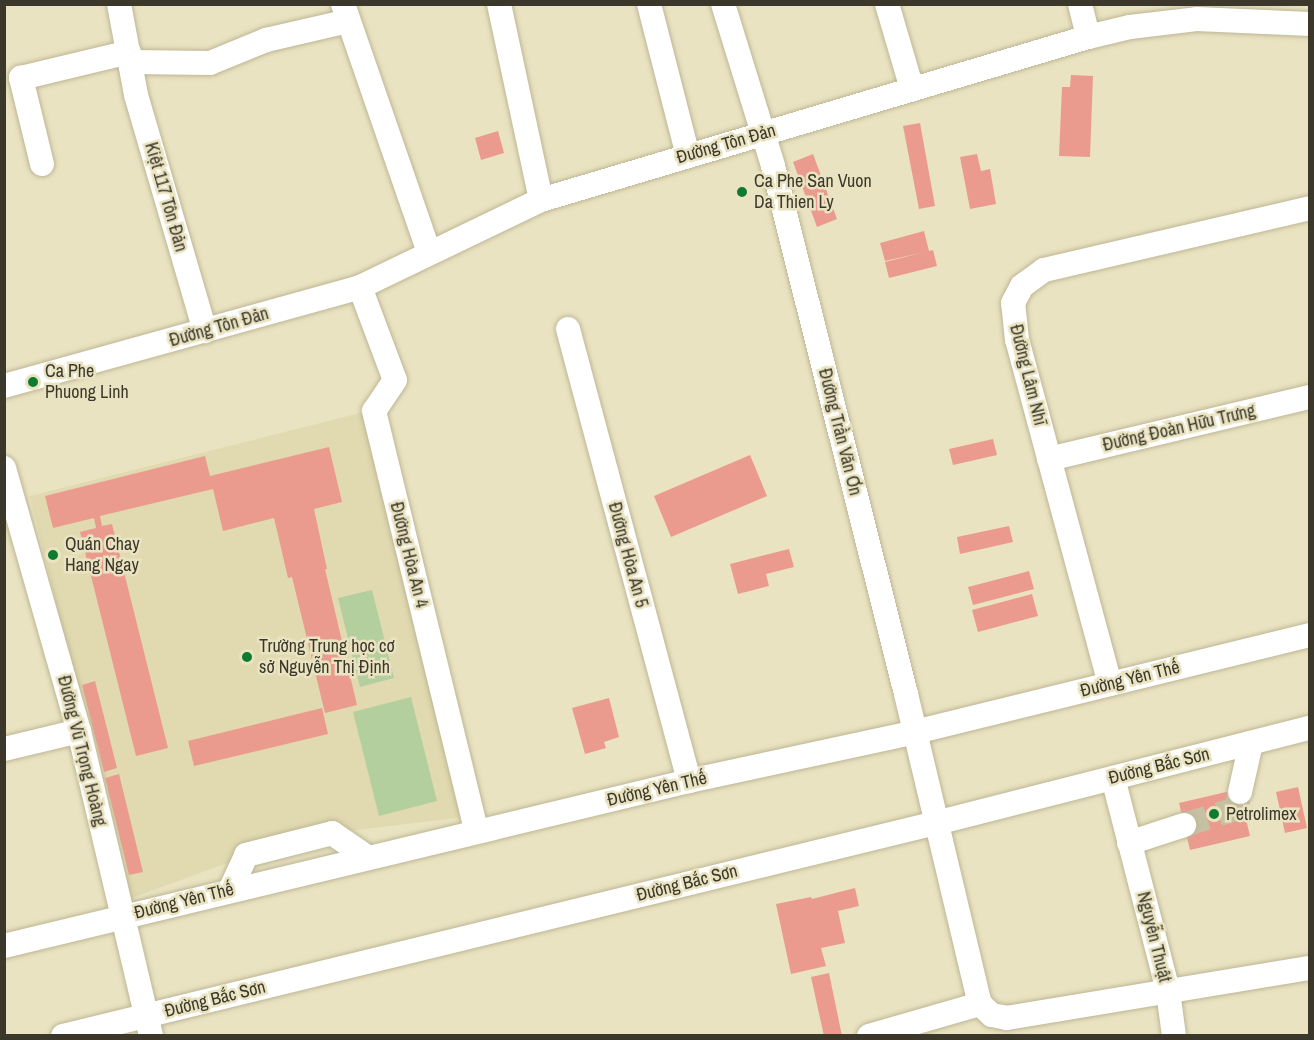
<!DOCTYPE html>
<meta charset="utf-8">
<style>
body{margin:0}
#map{position:relative;width:1314px;height:1040px;overflow:hidden;background:#eae3c1;font-family:"Archivo Narrow",sans-serif}
div>[style]{position:absolute}
.built>*{inset:0;background:#e1d9af}
.green>*{inset:0;background:#b4cf9e}
.building>*{inset:0;background:#eb9b8e}
.minor-tunnel>*{height:24px;margin-top:-12px;transform-origin:0;background:repeating-linear-gradient(90deg,#c7c1a3 0 24px,transparent 0 36px)}
.roads{filter:drop-shadow(0 0 2px #bdb695) drop-shadow(0 0 2px #bdb695)}
.minor>*{height:24px;margin:-12px;padding:0 12px;transform-origin:12px;border-radius:12px;background:#fff}
.dots>*{width:16px;height:16px;translate:-50% -50%;box-sizing:border-box;border:3px solid #eae3c1;border-radius:50%}
span{translate:-50% -50%;white-space:nowrap;text-align:center;line-height:1.15;-webkit-text-stroke:5px #eae3c1;paint-order:stroke}
.street-label{font-size:18px;color:#3b382b}
.poi-label{font-size:18px;color:#3b382b}
.left{translate:0 -50%;text-align:left}
.frame{position:absolute;inset:0;border:6px solid #3b382b;pointer-events:none}
</style>
<div id="map">
<div class="built">
<div style="clip-path:polygon(364px 412px,465px 817px,332px 833px,255px 853px,129px 899px,30px 496px)"></div>
</div>
<div class="green">
<div style="clip-path:polygon(372px 590px,394px 678px,360px 687px,338px 598px)"></div>
<div style="clip-path:polygon(411px 697px,437px 801px,379px 816px,353px 712px)"></div>
</div>
<div class="building">
<div style="clip-path:polygon(1071px 75px,1093px 76px,1090px 157px,1059px 156px,1062px 87px,1070px 87px)"></div>
<div style="clip-path:polygon(920px 123px,935px 206px,919px 209px,903px 126px)"></div>
<div style="clip-path:polygon(498px 131px,504px 153px,481px 160px,475px 138px)"></div>
<div style="clip-path:polygon(813px 154px,837px 219px,817px 227px,793px 162px)"></div>
<div style="clip-path:polygon(977px 154px,981px 171px,990px 169px,996px 204px,970px 209px,960px 157px)"></div>
<div style="clip-path:polygon(924px 231px,929px 251px,933px 250px,937px 266px,889px 278px,885px 262px,925px 252px,885px 261px,880px 243px)"></div>
<div style="clip-path:polygon(993px 439px,997px 455px,953px 465px,949px 449px)"></div>
<div style="clip-path:polygon(329px 447px,342px 502px,314px 509px,327px 569px,325px 569px,357px 705px,325px 713px,292px 577px,288px 578px,274px 518px,223px 531px,213px 489px,100px 516px,102px 526px,112px 524px,168px 748px,136px 756px,80px 532px,96px 528px,94px 518px,53px 528px,45px 496px,205px 456px,210px 476px)"></div>
<div style="clip-path:polygon(750px 455px,767px 496px,671px 537px,654px 496px)"></div>
<div style="clip-path:polygon(1009px 526px,1013px 542px,960px 554px,957px 537px)"></div>
<div style="clip-path:polygon(789px 549px,794px 567px,766px 574px,769px 586px,738px 594px,730px 564px)"></div>
<div style="clip-path:polygon(1029px 571px,1034px 589px,973px 605px,968px 587px)"></div>
<div style="clip-path:polygon(1032px 594px,1038px 616px,978px 632px,972px 610px)"></div>
<div style="clip-path:polygon(95px 681px,117px 768px,104px 772px,82px 685px)"></div>
<div style="clip-path:polygon(609px 698px,619px 737px,604px 742px,606px 748px,585px 754px,572px 708px)"></div>
<div style="clip-path:polygon(322px 708px,328px 734px,194px 766px,188px 741px)"></div>
<div style="clip-path:polygon(119px 774px,143px 872px,129px 875px,105px 778px)"></div>
<div style="clip-path:polygon(1298px 787px,1307px 828px,1285px 833px,1276px 792px)"></div>
<div style="clip-path:polygon(1239px 789px,1250px 836px,1190px 850px,1179px 803px)"></div>
<div style="clip-path:polygon(855px 888px,859px 906px,838px 911px,845px 943px,821px 948px,826px 966px,791px 974px,776px 904px,811px 897px,812px 899px)"></div>
<div style="clip-path:polygon(829px 973px,842px 1036px,824px 1036px,811px 977px)"></div>
</div>
<div class="minor-tunnel">
<div style="left:1184px;top:825px;width:54px;rotate:-17.1deg"></div>
<div style="left:1236px;top:809px;width:17px;rotate:-77deg"></div>
</div>
<div class="roads">
<div class="minor">
<div style="left:119px;top:4px;width:93px;rotate:79.4deg"></div>
<div style="left:136px;top:95px;width:246px;rotate:73.7deg"></div>
<div style="left:343px;top:4px;width:263px;rotate:70.9deg"></div>
<div style="left:499px;top:4px;width:200px;rotate:77.9deg"></div>
<div style="left:649px;top:4px;width:157px;rotate:75.6deg"></div>
<div style="left:723px;top:4px;width:170px;rotate:72.8deg"></div>
<div style="left:773px;top:166px;width:544px;rotate:75.86deg"></div>
<div style="left:906px;top:694px;width:319px;rotate:76.6deg"></div>
<div style="left:887px;top:4px;width:89px;rotate:73.6deg"></div>
<div style="left:1080px;top:4px;width:34px;rotate:76deg"></div>
<div style="left:131px;top:62px;width:79px;rotate:0.7deg"></div>
<div style="left:210px;top:63px;width:61px;rotate:-22.3deg"></div>
<div style="left:266px;top:40px;width:84px;rotate:-13deg"></div>
<div style="left:42px;top:164px;width:89px;rotate:-103.7deg"></div>
<div style="left:21px;top:78px;width:111px;rotate:-13.5deg"></div>
<div style="left:360px;top:287px;width:99px;rotate:69.4deg"></div>
<div style="left:395px;top:380px;width:37px;rotate:124deg"></div>
<div style="left:374px;top:411px;width:432px;rotate:76.3deg"></div>
<div style="left:568px;top:329px;width:468px;rotate:75deg"></div>
<div style="left:4px;top:386px;width:370px;rotate:-15.5deg"></div>
<div style="left:360px;top:287px;width:201px;rotate:-25.7deg"></div>
<div style="left:541px;top:200px;width:571px;rotate:-16.59deg"></div>
<div style="left:1088px;top:37px;width:43px;rotate:-13.4deg"></div>
<div style="left:1130px;top:27px;width:67px;rotate:-6.8deg"></div>
<div style="left:1197px;top:19px;width:113px;rotate:2.5deg"></div>
<div style="left:1049px;top:459px;width:268px;rotate:-13.4deg"></div>
<div style="left:4px;top:468px;width:273px;rotate:74.1deg"></div>
<div style="left:79px;top:731px;width:313px;rotate:76.7deg"></div>
<div style="left:1110px;top:684px;width:356px;rotate:-105.1deg"></div>
<div style="left:1017px;top:340px;width:37px;rotate:-96deg"></div>
<div style="left:1013px;top:303px;width:19px;rotate:-62deg"></div>
<div style="left:1022px;top:286px;width:27px;rotate:-36deg"></div>
<div style="left:1044px;top:270px;width:273px;rotate:-13.1deg"></div>
<div style="left:4px;top:749px;width:77px;rotate:-13.5deg"></div>
<div style="left:1113px;top:778px;width:220px;rotate:75.5deg"></div>
<div style="left:1168px;top:991px;width:45px;rotate:82.4deg"></div>
<div style="left:1240px;top:792px;width:50px;rotate:-77.3deg"></div>
<div style="left:1129px;top:843px;width:58px;rotate:-18.1deg"></div>
<div style="left:230px;top:890px;width:38px;rotate:-65deg"></div>
<div style="left:246px;top:855px;width:89px;rotate:-14.3deg"></div>
<div style="left:332px;top:833px;width:42px;rotate:34.4deg"></div>
<div style="left:4px;top:946px;width:705px;rotate:-13.54deg"></div>
<div style="left:689px;top:781px;width:231px;rotate:-12.2deg"></div>
<div style="left:915px;top:732px;width:407px;rotate:-13.8deg"></div>
<div style="left:980px;top:1004px;width:16px;rotate:43deg"></div>
<div style="left:992px;top:1015px;width:15px;rotate:11deg"></div>
<div style="left:1007px;top:1018px;width:307px;rotate:-9.4deg"></div>
<div style="left:63px;top:1036px;width:899px;rotate:-13.71deg"></div>
<div style="left:936px;top:823px;width:386px;rotate:-14.3deg"></div>
<div style="left:869px;top:1036px;width:116px;rotate:-16.1deg"></div>
</div>
</div>
<div class="dots">
<div style="left:742px;top:192px;background:#0e7b30"></div>
<div style="left:33px;top:382px;background:#0e7b30"></div>
<div style="left:53px;top:555px;background:#0e7b30"></div>
<div style="left:247px;top:657px;background:#0e7b30"></div>
<div style="left:1214px;top:814px;background:#0e7b30"></div>
</div>
<div class="street-label">
<span style="left:726px;top:144px;rotate:-16deg">Đường Tôn Đản</span>
<span style="left:166px;top:197px;rotate:74deg">Kiệt 117 Tôn Đản</span>
<span style="left:219px;top:327px;rotate:-16deg">Đường Tôn Đản</span>
<span style="left:1028px;top:375px;rotate:76deg">Đường Lâm Nhĩ</span>
<span style="left:1179px;top:428px;rotate:-13deg">Đường Đoàn Hữu Trưng</span>
<span style="left:840px;top:432px;rotate:76deg">Đường Trần Văn Ơn</span>
<span style="left:409px;top:555px;rotate:76deg">Đường Hòa An 4</span>
<span style="left:628px;top:555px;rotate:75deg">Đường Hòa An 5</span>
<span style="left:1130px;top:679px;rotate:-14deg">Đường Yên Thế</span>
<span style="left:82px;top:751px;rotate:76deg">Đường Vũ Trọng Hoàng</span>
<span style="left:1159px;top:766px;rotate:-14deg">Đường Bắc Sơn</span>
<span style="left:657px;top:789px;rotate:-13deg">Đường Yên Thế</span>
<span style="left:687px;top:883px;rotate:-14deg">Đường Bắc Sơn</span>
<span style="left:184px;top:901px;rotate:-14deg">Đường Yên Thế</span>
<span style="left:1154px;top:937px;rotate:76deg">Nguyễn Thuật</span>
<span style="left:215px;top:999px;rotate:-14deg">Đường Bắc Sơn</span>
</div>
<div class="poi-label">
<span class="left" style="left:754px;top:192px">Ca Phe San Vuon<br>Da Thien Ly</span>
<span class="left" style="left:45px;top:382px">Ca Phe<br>Phuong Linh</span>
<span class="left" style="left:65px;top:555px">Quán Chay<br>Hang Ngay</span>
<span class="left" style="left:259px;top:657px">Trường Trung học cơ<br>sở Nguyễn Thị Định</span>
<span class="left" style="left:1226px;top:814px">Petrolimex</span>
</div>
<div class="frame"></div>
</div>
